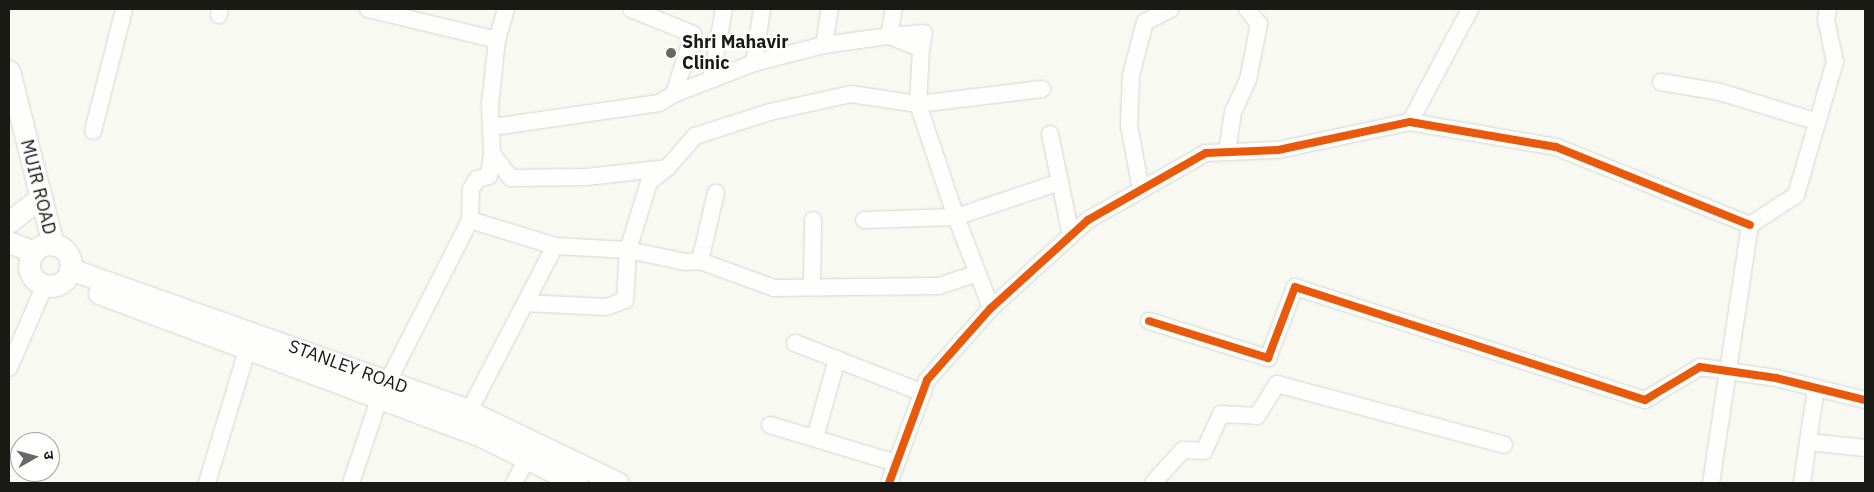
<!DOCTYPE html>
<meta charset="utf-8">
<style>
body{margin:0}
#map{position:relative;width:1874px;height:492px;overflow:hidden;background:#f8f9f2;font-family:"IBM Plex Sans","Noto Sans Devanagari",sans-serif}
div>[style]{position:absolute}
.roads{filter:drop-shadow(0 0 1px #d6d6d1) drop-shadow(0 0 1px #d6d6d1)}
.minor>*{height:16px;margin:-8px;padding:0 8px;transform-origin:8px;border-radius:8px;background:#fefefd}
.major>*{height:21px;margin:-10.5px;padding:0 10.5px;transform-origin:10.5px;border-radius:10.5px;background:#fefefd}
.major>.ring{margin:-10.5px;padding:0;box-sizing:content-box;background:none;border:21px solid #fefefd;border-radius:50%}
.cycleway>*{height:8px;margin:-4px;padding:0 4px;transform-origin:4px;border-radius:4px;background:#e8590c}
.dots>*{width:14px;height:14px;translate:-50% -50%;box-sizing:border-box;border:2px solid #fff;border-radius:50%}
span{translate:-50% -50%;white-space:nowrap;text-align:center;line-height:1.15;-webkit-text-stroke:5px #fff;paint-order:stroke}
.poi-label{font-size:18px;color:#191a15;font-weight:700}
.left{translate:0 -50%;text-align:left}
.street-label{font-size:18px;color:#191a15}
.frame{position:absolute;inset:0;border:10px solid #191a15;pointer-events:none}
.north{position:absolute;left:10px;top:432px;width:50px;height:50px;box-sizing:border-box;background:#fff;border:1px solid #a3a3a1;border-radius:50%;rotate:83deg;font-size:14px;font-weight:700;line-height:20px;text-align:center;color:#191a15}
.north::after{content:'';display:block;margin:auto;width:18px;height:22px;background:#676862;clip-path:polygon(50% 0,100% 100%,50% 72%,0 100%)}
</style>
<div id="map">
<div class="roads">
<div class="minor">
<div style="left:368px;top:9px;width:133px;rotate:13.5deg"></div>
<div style="left:506px;top:9px;width:32px;rotate:106deg"></div>
<div style="left:497px;top:40px;width:64px;rotate:96.2deg"></div>
<div style="left:490px;top:104px;width:50px;rotate:87.7deg"></div>
<div style="left:492px;top:154px;width:31px;rotate:52deg"></div>
<div style="left:511px;top:178px;width:75px;rotate:-0.8deg"></div>
<div style="left:586px;top:177px;width:81px;rotate:-6.3deg"></div>
<div style="left:631px;top:9px;width:67px;rotate:22deg"></div>
<div style="left:693px;top:34px;width:63px;rotate:107.6deg"></div>
<div style="left:674px;top:94px;width:86px;rotate:-21.2deg"></div>
<div style="left:754px;top:63px;width:72px;rotate:-14.4deg"></div>
<div style="left:824px;top:45px;width:66px;rotate:-7.9deg"></div>
<div style="left:889px;top:36px;width:34px;rotate:21deg"></div>
<div style="left:921px;top:48px;width:15px;rotate:-79deg"></div>
<div style="left:924px;top:33px;width:35px;rotate:175deg"></div>
<div style="left:889px;top:36px;width:27px;rotate:-80deg"></div>
<div style="left:219px;top:15px;width:6px;rotate:-81deg"></div>
<div style="left:824px;top:45px;width:36px;rotate:-81deg"></div>
<div style="left:754px;top:63px;width:55px;rotate:-81.6deg"></div>
<div style="left:711px;top:80px;width:72px;rotate:-79.6deg"></div>
<div style="left:1661px;top:82px;width:60px;rotate:9.6deg"></div>
<div style="left:1720px;top:92px;width:102px;rotate:17deg"></div>
<div style="left:1410px;top:122px;width:128px;rotate:-62deg"></div>
<div style="left:493px;top:127px;width:168px;rotate:-8.2deg"></div>
<div style="left:659px;top:103px;width:17px;rotate:-31deg"></div>
<div style="left:93px;top:131px;width:126px;rotate:-75.7deg"></div>
<div style="left:1050px;top:134px;width:103px;rotate:78.3deg"></div>
<div style="left:1227px;top:152px;width:40px;rotate:-81.5deg"></div>
<div style="left:1233px;top:112px;width:35px;rotate:-65deg"></div>
<div style="left:1248px;top:80px;width:57px;rotate:-78.9deg"></div>
<div style="left:1259px;top:24px;width:19px;rotate:-129deg"></div>
<div style="left:492px;top:154px;width:22px;rotate:98deg"></div>
<div style="left:489px;top:176px;width:12px;rotate:166deg"></div>
<div style="left:477px;top:179px;width:12px;rotate:121deg"></div>
<div style="left:471px;top:189px;width:31px;rotate:92deg"></div>
<div style="left:470px;top:220px;width:89px;rotate:17deg"></div>
<div style="left:1141px;top:190px;width:66px;rotate:-100.5deg"></div>
<div style="left:1129px;top:125px;width:50px;rotate:-87.7deg"></div>
<div style="left:1131px;top:75px;width:55px;rotate:-75.2deg"></div>
<div style="left:1145px;top:22px;width:29px;rotate:-27deg"></div>
<div style="left:864px;top:220px;width:92px;rotate:-1.9deg"></div>
<div style="left:956px;top:217px;width:110px;rotate:-18.6deg"></div>
<div style="left:700px;top:261px;width:70px;rotate:-76.8deg"></div>
<div style="left:812px;top:287px;width:67px;rotate:-89.1deg"></div>
<div style="left:525px;top:303px;width:81px;rotate:2.8deg"></div>
<div style="left:606px;top:307px;width:20px;rotate:-20deg"></div>
<div style="left:625px;top:300px;width:50px;rotate:-86.6deg"></div>
<div style="left:628px;top:250px;width:71px;rotate:-72.8deg"></div>
<div style="left:649px;top:182px;width:23px;rotate:-38deg"></div>
<div style="left:667px;top:168px;width:43px;rotate:-48.8deg"></div>
<div style="left:695px;top:136px;width:79px;rotate:-17.7deg"></div>
<div style="left:770px;top:112px;width:83px;rotate:-12.5deg"></div>
<div style="left:851px;top:94px;width:68px;rotate:8.5deg"></div>
<div style="left:918px;top:104px;width:56px;rotate:-86.9deg"></div>
<div style="left:991px;top:308px;width:97px;rotate:-111deg"></div>
<div style="left:956px;top:217px;width:119px;rotate:-108.6deg"></div>
<div style="left:918px;top:104px;width:125px;rotate:-6.9deg"></div>
<div style="left:1149px;top:321px;width:125px;rotate:17.3deg"></div>
<div style="left:1268px;top:358px;width:76px;rotate:-69.2deg"></div>
<div style="left:1295px;top:287px;width:368px;rotate:17.9deg"></div>
<div style="left:1645px;top:400px;width:64px;rotate:-31deg"></div>
<div style="left:1700px;top:367px;width:77px;rotate:8.2deg"></div>
<div style="left:1776px;top:378px;width:92px;rotate:13.9deg"></div>
<div style="left:795px;top:343px;width:137px;rotate:21.3deg"></div>
<div style="left:9px;top:368px;width:90px;rotate:-66.6deg"></div>
<div style="left:1816px;top:388px;width:55px;rotate:98.4deg"></div>
<div style="left:1808px;top:442px;width:57px;rotate:6deg"></div>
<div style="left:469px;top:411px;width:186px;rotate:-62.5deg"></div>
<div style="left:555px;top:246px;width:73px;rotate:3.1deg"></div>
<div style="left:628px;top:250px;width:59px;rotate:11.7deg"></div>
<div style="left:686px;top:262px;width:14px;rotate:-4deg"></div>
<div style="left:700px;top:261px;width:79px;rotate:20deg"></div>
<div style="left:774px;top:288px;width:165px;rotate:-0.7deg"></div>
<div style="left:939px;top:286px;width:41px;rotate:-18.4deg"></div>
<div style="left:770px;top:425px;width:132px;rotate:16.8deg"></div>
<div style="left:815px;top:438px;width:82px;rotate:-74.4deg"></div>
<div style="left:207px;top:483px;width:142px;rotate:-73.2deg"></div>
<div style="left:351px;top:483px;width:91px;rotate:-71.4deg"></div>
<div style="left:380px;top:397px;width:199px;rotate:-63deg"></div>
<div style="left:514px;top:483px;width:27px;rotate:-62deg"></div>
<div style="left:889px;top:483px;width:110px;rotate:-69.7deg"></div>
<div style="left:927px;top:380px;width:96px;rotate:-48.4deg"></div>
<div style="left:991px;top:308px;width:131px;rotate:-42.2deg"></div>
<div style="left:1088px;top:220px;width:136px;rotate:-29.6deg"></div>
<div style="left:1206px;top:153px;width:72px;rotate:-2.4deg"></div>
<div style="left:1278px;top:150px;width:135px;rotate:-12deg"></div>
<div style="left:1410px;top:122px;width:148px;rotate:9.7deg"></div>
<div style="left:1556px;top:147px;width:209px;rotate:21.9deg"></div>
<div style="left:1153px;top:483px;width:45px;rotate:-47.7deg"></div>
<div style="left:1183px;top:450px;width:21px;rotate:3deg"></div>
<div style="left:1204px;top:451px;width:41px;rotate:-65.3deg"></div>
<div style="left:1221px;top:414px;width:36px;rotate:3deg"></div>
<div style="left:1257px;top:416px;width:38px;rotate:-58deg"></div>
<div style="left:1277px;top:384px;width:235px;rotate:15deg"></div>
<div style="left:1711px;top:483px;width:261px;rotate:-81.4deg"></div>
<div style="left:1750px;top:225px;width:55px;rotate:-33.1deg"></div>
<div style="left:1796px;top:195px;width:139px;rotate:-73.7deg"></div>
<div style="left:1835px;top:62px;width:44px;rotate:-101.8deg"></div>
<div style="left:1826px;top:19px;width:10px;rotate:-79deg"></div>
<div style="left:1802px;top:483px;width:41px;rotate:-81.7deg"></div>
</div>
<div class="major">
<div style="left:9px;top:71px;width:179px;rotate:75.8deg"></div>
<div style="left:9px;top:222px;width:41px;rotate:-38deg"></div>
<div style="left:9px;top:242px;width:27px;rotate:22deg"></div>
<div class="ring" style="left:29px;top:244px;width:21px;height:21px"></div>
<div style="left:70px;top:269px;width:414px;rotate:19.5deg"></div>
<div style="left:460px;top:407px;width:175px;rotate:25.7deg"></div>
<div style="left:99px;top:293px;width:403px;rotate:20.5deg"></div>
<div style="left:477px;top:434px;width:111px;rotate:26.1deg"></div>
</div>
</div>
<div class="cycleway">
<div style="left:1149px;top:321px;width:125px;rotate:17.3deg"></div>
<div style="left:1268px;top:358px;width:76px;rotate:-69.2deg"></div>
<div style="left:1295px;top:287px;width:368px;rotate:17.9deg"></div>
<div style="left:1645px;top:400px;width:64px;rotate:-31deg"></div>
<div style="left:1700px;top:367px;width:77px;rotate:8.2deg"></div>
<div style="left:1776px;top:378px;width:92px;rotate:13.9deg"></div>
<div style="left:889px;top:483px;width:110px;rotate:-69.7deg"></div>
<div style="left:927px;top:380px;width:96px;rotate:-48.4deg"></div>
<div style="left:991px;top:308px;width:131px;rotate:-42.2deg"></div>
<div style="left:1088px;top:220px;width:136px;rotate:-29.6deg"></div>
<div style="left:1206px;top:153px;width:72px;rotate:-2.4deg"></div>
<div style="left:1278px;top:150px;width:135px;rotate:-12deg"></div>
<div style="left:1410px;top:122px;width:148px;rotate:9.7deg"></div>
<div style="left:1556px;top:147px;width:209px;rotate:21.9deg"></div>
</div>
<div class="dots">
<div style="left:671px;top:53px;background:#676862"></div>
</div>
<div class="poi-label">
<span class="left" style="left:682px;top:53px">Shri Mahavir<br>Clinic</span>
</div>
<div class="street-label">
<span style="left:38px;top:187px;rotate:76deg">MUIR ROAD</span>
<span style="left:348px;top:367px;rotate:20deg">STANLEY ROAD</span>
</div>
<div class="frame"></div>
<div class="north">उ</div>
</div>
